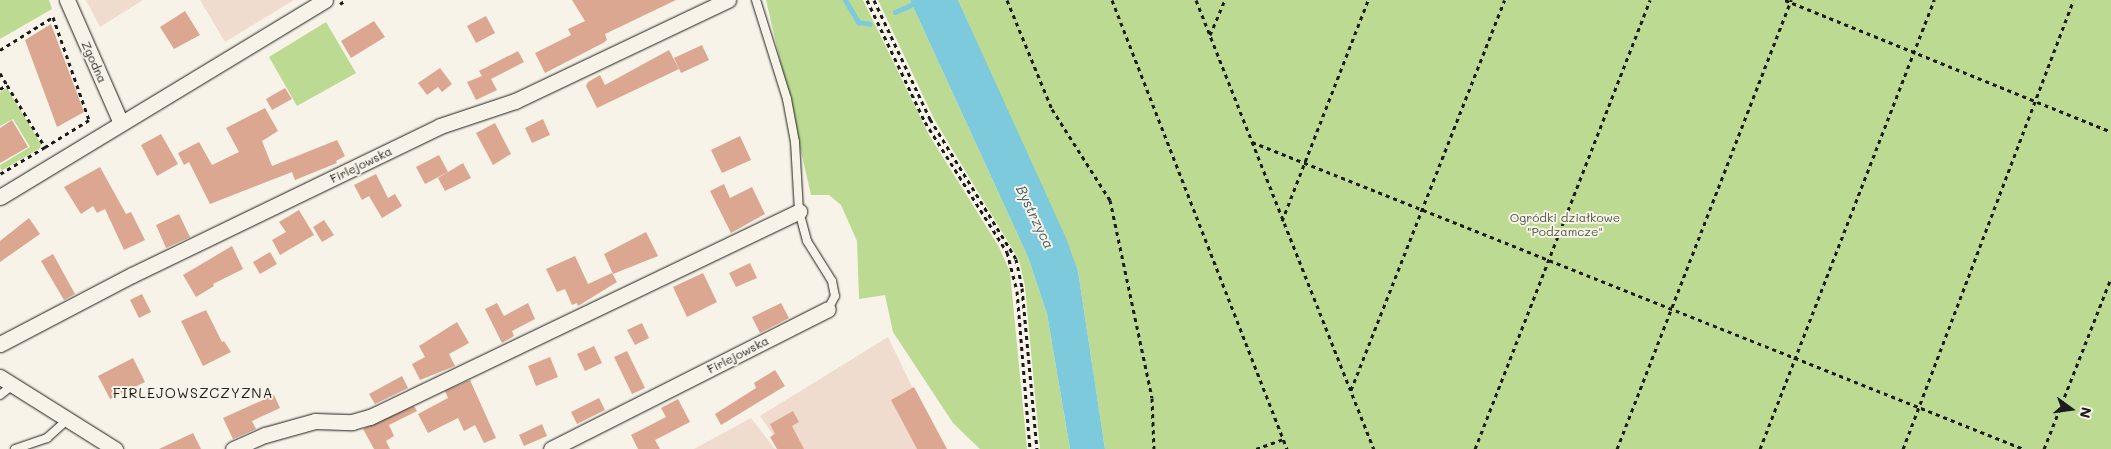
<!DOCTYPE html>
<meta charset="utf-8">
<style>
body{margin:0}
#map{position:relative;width:2111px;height:449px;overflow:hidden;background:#f7f3e8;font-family:Mali,sans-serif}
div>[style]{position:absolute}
.built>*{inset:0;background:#efdcce}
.green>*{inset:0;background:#bcda92}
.water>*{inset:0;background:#7ecadd}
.stream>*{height:5px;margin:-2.5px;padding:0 2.5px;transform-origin:2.5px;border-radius:2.5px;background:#7ecadd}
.building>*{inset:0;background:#dca790}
.path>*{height:3px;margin-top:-1.5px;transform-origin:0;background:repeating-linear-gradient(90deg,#1c1c1c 0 4px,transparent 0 8px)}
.roads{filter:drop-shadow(0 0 1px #1c1c1c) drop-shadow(0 0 1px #1c1c1c)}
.service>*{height:8px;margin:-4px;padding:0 4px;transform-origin:4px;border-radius:4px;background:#f7f3e8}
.minor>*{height:15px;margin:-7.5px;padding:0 7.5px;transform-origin:7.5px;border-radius:7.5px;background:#f7f3e8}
span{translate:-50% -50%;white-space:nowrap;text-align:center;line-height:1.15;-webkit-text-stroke:4px #f7f3e8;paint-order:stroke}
.street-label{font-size:12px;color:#1c1c1c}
.park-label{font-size:12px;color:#4c553f}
.water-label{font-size:14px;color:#3e5960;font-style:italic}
.neighbourhood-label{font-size:14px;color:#1c1c1c;letter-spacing:1px}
.north{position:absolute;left:2046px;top:384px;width:50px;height:50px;-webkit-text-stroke:4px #f7f3e8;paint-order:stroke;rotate:104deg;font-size:14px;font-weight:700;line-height:20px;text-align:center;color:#1c1c1c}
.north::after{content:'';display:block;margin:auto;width:18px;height:22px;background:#1c1c1c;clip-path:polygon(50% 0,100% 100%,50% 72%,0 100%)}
</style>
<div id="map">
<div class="built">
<div style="clip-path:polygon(86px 0,143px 0,100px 27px)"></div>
<div style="clip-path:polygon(200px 0,294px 0,225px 42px)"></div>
<div style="clip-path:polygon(888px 337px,942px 449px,783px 449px,760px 416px)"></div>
<div style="clip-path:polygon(751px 418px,775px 449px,694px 449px)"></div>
</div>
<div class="green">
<div style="clip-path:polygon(0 0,49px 0,52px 9px,0 39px)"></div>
<div style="clip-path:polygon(766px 0,863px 0,929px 135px,999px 247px,1010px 272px,1027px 449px,980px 449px,953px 423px,893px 332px,885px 295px,859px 299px,857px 241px,841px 205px,829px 195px,811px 195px)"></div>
<div style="clip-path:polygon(878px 0,910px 0,1028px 257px,1047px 314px,1070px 449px,1040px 449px,1025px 286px,1019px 260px,934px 119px)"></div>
<div style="clip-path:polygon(958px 0,2111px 0,2111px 449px,1105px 449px,1078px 271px)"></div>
<div style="clip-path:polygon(326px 22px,356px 73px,297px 106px,269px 57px)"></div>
<div style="clip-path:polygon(7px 88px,41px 144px,40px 148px,1px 171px,0 165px,30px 147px,13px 119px,0 126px,0 92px)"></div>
</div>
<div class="water">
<div style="clip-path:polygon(910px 0,958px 0,1066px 238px,1078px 271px,1105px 449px,1070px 449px,1047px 314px,1028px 257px)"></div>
</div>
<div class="stream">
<div style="left:845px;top:0;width:26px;rotate:59deg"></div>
<div style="left:858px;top:22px;width:12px;rotate:9deg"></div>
<div style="left:895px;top:12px;width:30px;rotate:-24deg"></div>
</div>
<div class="building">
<div style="clip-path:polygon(572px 0,676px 0,605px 34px,607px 40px,603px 43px,545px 73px,535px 53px,571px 35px,568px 29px,585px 21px)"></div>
<div style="clip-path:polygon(185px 11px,200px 35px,174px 49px,160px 27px)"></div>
<div style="clip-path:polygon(486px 16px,495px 33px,476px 43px,467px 26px)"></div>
<div style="clip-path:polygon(374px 21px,385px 37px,351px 58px,341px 41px)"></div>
<div style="clip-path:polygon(51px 24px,84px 112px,57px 127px,25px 40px)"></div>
<div style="clip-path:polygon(702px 45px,709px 60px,681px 73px,674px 58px)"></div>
<div style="clip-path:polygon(669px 50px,679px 69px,597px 108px,586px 86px,588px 82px,600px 75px,605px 85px)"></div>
<div style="clip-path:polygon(518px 51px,524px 62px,491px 79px,497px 90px,476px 100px,467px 82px,482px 76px,479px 71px)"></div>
<div style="clip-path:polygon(440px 68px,452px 84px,442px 92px,438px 87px,427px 95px,418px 83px)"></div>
<div style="clip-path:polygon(285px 88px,292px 99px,272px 110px,266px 99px)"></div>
<div style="clip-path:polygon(265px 108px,278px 131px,262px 141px,272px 166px,337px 140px,345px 156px,336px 161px,337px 163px,295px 180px,292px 172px,210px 204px,189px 162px,184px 165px,178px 153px,199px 142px,212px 165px,239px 152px,226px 128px)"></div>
<div style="clip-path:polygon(543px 119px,550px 135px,532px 143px,525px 128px)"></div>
<div style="clip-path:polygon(12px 120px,28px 147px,0 163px,0 128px)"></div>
<div style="clip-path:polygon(495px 123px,511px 154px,493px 165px,476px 133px)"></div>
<div style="clip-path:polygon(161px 134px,178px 164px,157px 176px,141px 145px)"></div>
<div style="clip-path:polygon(740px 136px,751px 160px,722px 173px,711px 150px)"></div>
<div style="clip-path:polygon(439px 155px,448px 172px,425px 184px,416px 167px)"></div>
<div style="clip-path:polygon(463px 163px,471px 178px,445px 191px,438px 178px)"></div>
<div style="clip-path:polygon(100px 167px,126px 214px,131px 212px,145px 240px,124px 250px,105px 209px,97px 213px,93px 206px,81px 214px,64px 187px)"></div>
<div style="clip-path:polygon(376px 174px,388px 198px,395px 194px,402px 206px,382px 218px,369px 196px,362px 200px,354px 185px)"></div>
<div style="clip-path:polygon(724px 184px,730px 198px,752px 187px,765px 214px,731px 233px,710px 191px)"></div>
<div style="clip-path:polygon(299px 210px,314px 235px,280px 255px,272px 240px,286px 232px,279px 222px)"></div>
<div style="clip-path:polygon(179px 214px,190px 237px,166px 248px,156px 225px)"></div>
<div style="clip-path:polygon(29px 218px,40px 234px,0 262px,0 241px)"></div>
<div style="clip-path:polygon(324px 220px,334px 235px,322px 242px,313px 227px)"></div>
<div style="clip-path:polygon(646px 232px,658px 256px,613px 274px,604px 254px)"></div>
<div style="clip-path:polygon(232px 246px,243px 269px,213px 284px,214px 286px,196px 297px,183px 275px)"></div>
<div style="clip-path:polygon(270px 252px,277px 264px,260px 274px,253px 262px)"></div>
<div style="clip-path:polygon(53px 254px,75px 294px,64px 300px,41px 261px)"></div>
<div style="clip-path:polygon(575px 256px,588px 284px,612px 273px,617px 282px,578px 306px,577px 303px,572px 305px,565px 289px,557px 292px,546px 269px)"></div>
<div style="clip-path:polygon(750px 263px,757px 278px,736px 287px,729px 273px)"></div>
<div style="clip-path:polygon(703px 273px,717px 302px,687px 317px,673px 287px)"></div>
<div style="clip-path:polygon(142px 294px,151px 312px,139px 318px,130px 300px)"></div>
<div style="clip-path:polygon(497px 303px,504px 316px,528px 303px,535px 319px,512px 331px,514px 336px,502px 343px,485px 309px)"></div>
<div style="clip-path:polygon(781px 303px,789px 318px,760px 333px,752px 317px)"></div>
<div style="clip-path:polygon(206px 310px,222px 342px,224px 341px,231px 352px,203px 366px,181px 321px)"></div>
<div style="clip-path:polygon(457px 322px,469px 343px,449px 354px,455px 366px,420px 380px,412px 364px,425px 357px,419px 346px)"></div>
<div style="clip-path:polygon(642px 323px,649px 338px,635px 345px,627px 330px)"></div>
<div style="clip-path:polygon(594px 346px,602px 363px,585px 371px,577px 354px)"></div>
<div style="clip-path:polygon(627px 351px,645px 388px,632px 394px,614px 357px)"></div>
<div style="clip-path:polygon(550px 357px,558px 377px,536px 386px,528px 366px)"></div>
<div style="clip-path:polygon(133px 358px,145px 382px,110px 399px,98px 376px)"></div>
<div style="clip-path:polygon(775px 370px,785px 386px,721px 425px,715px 414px,756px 388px,754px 383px)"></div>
<div style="clip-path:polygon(402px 376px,408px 388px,375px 404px,369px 394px)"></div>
<div style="clip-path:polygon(470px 380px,496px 438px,484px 443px,475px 425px,464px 431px,458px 418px,428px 433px,418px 414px,448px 398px,445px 391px)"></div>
<div style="clip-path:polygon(914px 387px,947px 449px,917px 449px,891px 400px)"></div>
<div style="clip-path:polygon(274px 395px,280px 408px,252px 421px,256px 429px,233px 439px,223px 418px)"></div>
<div style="clip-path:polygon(599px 398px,605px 410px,577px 424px,571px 412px)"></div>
<div style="clip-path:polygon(678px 399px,690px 422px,655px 440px,660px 449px,638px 449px,631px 435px,666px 417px,661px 408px)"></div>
<div style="clip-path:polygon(414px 406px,417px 411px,389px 425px,394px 436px,386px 441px,390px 449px,374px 449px,363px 429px)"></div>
<div style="clip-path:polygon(793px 411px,799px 422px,792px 426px,804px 449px,777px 449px,770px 437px,775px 434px,770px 424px)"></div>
<div style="clip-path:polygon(542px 424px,547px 436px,524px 446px,519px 435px)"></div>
<div style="clip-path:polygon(193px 433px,201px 449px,159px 449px)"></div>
</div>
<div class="path">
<div style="left:867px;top:0;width:135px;rotate:64.6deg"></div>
<div style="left:925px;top:122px;width:154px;rotate:57.8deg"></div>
<div style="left:1007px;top:252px;width:40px;rotate:75.6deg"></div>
<div style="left:1017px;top:291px;width:159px;rotate:85.3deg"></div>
<div style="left:874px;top:0;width:132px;rotate:64.8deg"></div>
<div style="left:930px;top:119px;width:164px;rotate:58.4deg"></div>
<div style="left:1016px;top:259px;width:30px;rotate:78deg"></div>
<div style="left:1022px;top:288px;width:162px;rotate:84.7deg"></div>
<div style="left:1007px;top:0;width:118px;rotate:67.6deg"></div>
<div style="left:1052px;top:109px;width:108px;rotate:57.5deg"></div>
<div style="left:1110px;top:200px;width:202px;rotate:78deg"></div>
<div style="left:1152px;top:398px;width:51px;rotate:87.8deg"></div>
<div style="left:1112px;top:0;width:482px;rotate:68.7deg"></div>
<div style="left:1196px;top:0;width:483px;rotate:68.4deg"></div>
<div style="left:1785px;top:0;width:352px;rotate:22deg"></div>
<div style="left:340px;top:4px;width:7px;rotate:-34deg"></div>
<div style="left:1210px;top:35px;width:38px;rotate:-67deg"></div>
<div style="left:0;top:50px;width:62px;rotate:-31.9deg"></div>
<div style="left:53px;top:17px;width:109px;rotate:70.7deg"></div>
<div style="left:89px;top:120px;width:52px;rotate:148.5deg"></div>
<div style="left:0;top:73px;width:14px;rotate:60deg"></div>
<div style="left:0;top:89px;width:8px;rotate:-30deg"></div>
<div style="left:7px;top:85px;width:73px;rotate:58.5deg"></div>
<div style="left:45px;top:147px;width:52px;rotate:149deg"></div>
<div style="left:1252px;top:142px;width:831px;rotate:21.69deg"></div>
<div style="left:1282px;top:221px;width:237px;rotate:-68.7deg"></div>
<div style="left:1351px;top:390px;width:419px;rotate:-68.5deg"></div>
<div style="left:1256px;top:449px;width:29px;rotate:-20deg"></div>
<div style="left:1475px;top:449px;width:482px;rotate:-68.7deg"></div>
<div style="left:1617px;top:449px;width:482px;rotate:-68.8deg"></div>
<div style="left:1760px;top:449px;width:482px;rotate:-68.8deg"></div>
<div style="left:1903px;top:449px;width:480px;rotate:-69.2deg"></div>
<div style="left:2044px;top:449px;width:184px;rotate:-68.6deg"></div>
</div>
<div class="roads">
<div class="service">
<div style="left:756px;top:0;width:104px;rotate:72.6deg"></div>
<div style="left:787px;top:99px;width:44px;rotate:79.5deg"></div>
<div style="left:795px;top:142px;width:69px;rotate:86.7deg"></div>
<div style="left:799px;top:211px;width:31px;rotate:75deg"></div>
<div style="left:807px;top:241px;width:47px;rotate:58deg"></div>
<div style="left:832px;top:281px;width:15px;rotate:79deg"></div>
<div style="left:835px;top:296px;width:15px;rotate:118deg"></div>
<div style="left:0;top:395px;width:16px;rotate:-38deg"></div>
<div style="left:15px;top:449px;width:34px;rotate:-19deg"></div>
<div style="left:47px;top:438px;width:28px;rotate:-42deg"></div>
</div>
<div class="minor">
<div style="left:67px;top:0;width:134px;rotate:66.3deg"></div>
<div style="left:0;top:197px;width:380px;rotate:-31.2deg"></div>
<div style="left:0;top:344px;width:149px;rotate:-27.6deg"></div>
<div style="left:132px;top:275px;width:342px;rotate:-25.8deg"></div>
<div style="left:440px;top:126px;width:79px;rotate:-18.4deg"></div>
<div style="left:515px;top:101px;width:236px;rotate:-25.4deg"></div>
<div style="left:0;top:377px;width:136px;rotate:32.1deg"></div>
<div style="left:233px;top:449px;width:35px;rotate:-24deg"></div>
<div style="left:265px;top:435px;width:52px;rotate:-15.6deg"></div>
<div style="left:315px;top:421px;width:37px;rotate:2deg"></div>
<div style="left:352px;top:422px;width:19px;rotate:-16deg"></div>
<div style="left:370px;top:417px;width:476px;rotate:-25.6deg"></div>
<div style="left:551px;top:449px;width:310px;rotate:-26.8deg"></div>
</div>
</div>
<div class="street-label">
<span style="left:94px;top:62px;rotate:66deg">Zgodna</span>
<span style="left:361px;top:165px;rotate:-26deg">Firlejowska</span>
<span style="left:738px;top:355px;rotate:-27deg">Firlejowska</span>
</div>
<div class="park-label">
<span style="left:1565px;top:225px">Ogródki działkowe<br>"Podzamcze"</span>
</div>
<div class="water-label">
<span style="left:1035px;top:217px;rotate:64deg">Bystrzyca</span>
</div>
<div class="neighbourhood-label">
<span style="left:193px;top:393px">FIRLEJOWSZCZYZNA</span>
</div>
<div class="north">N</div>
</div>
